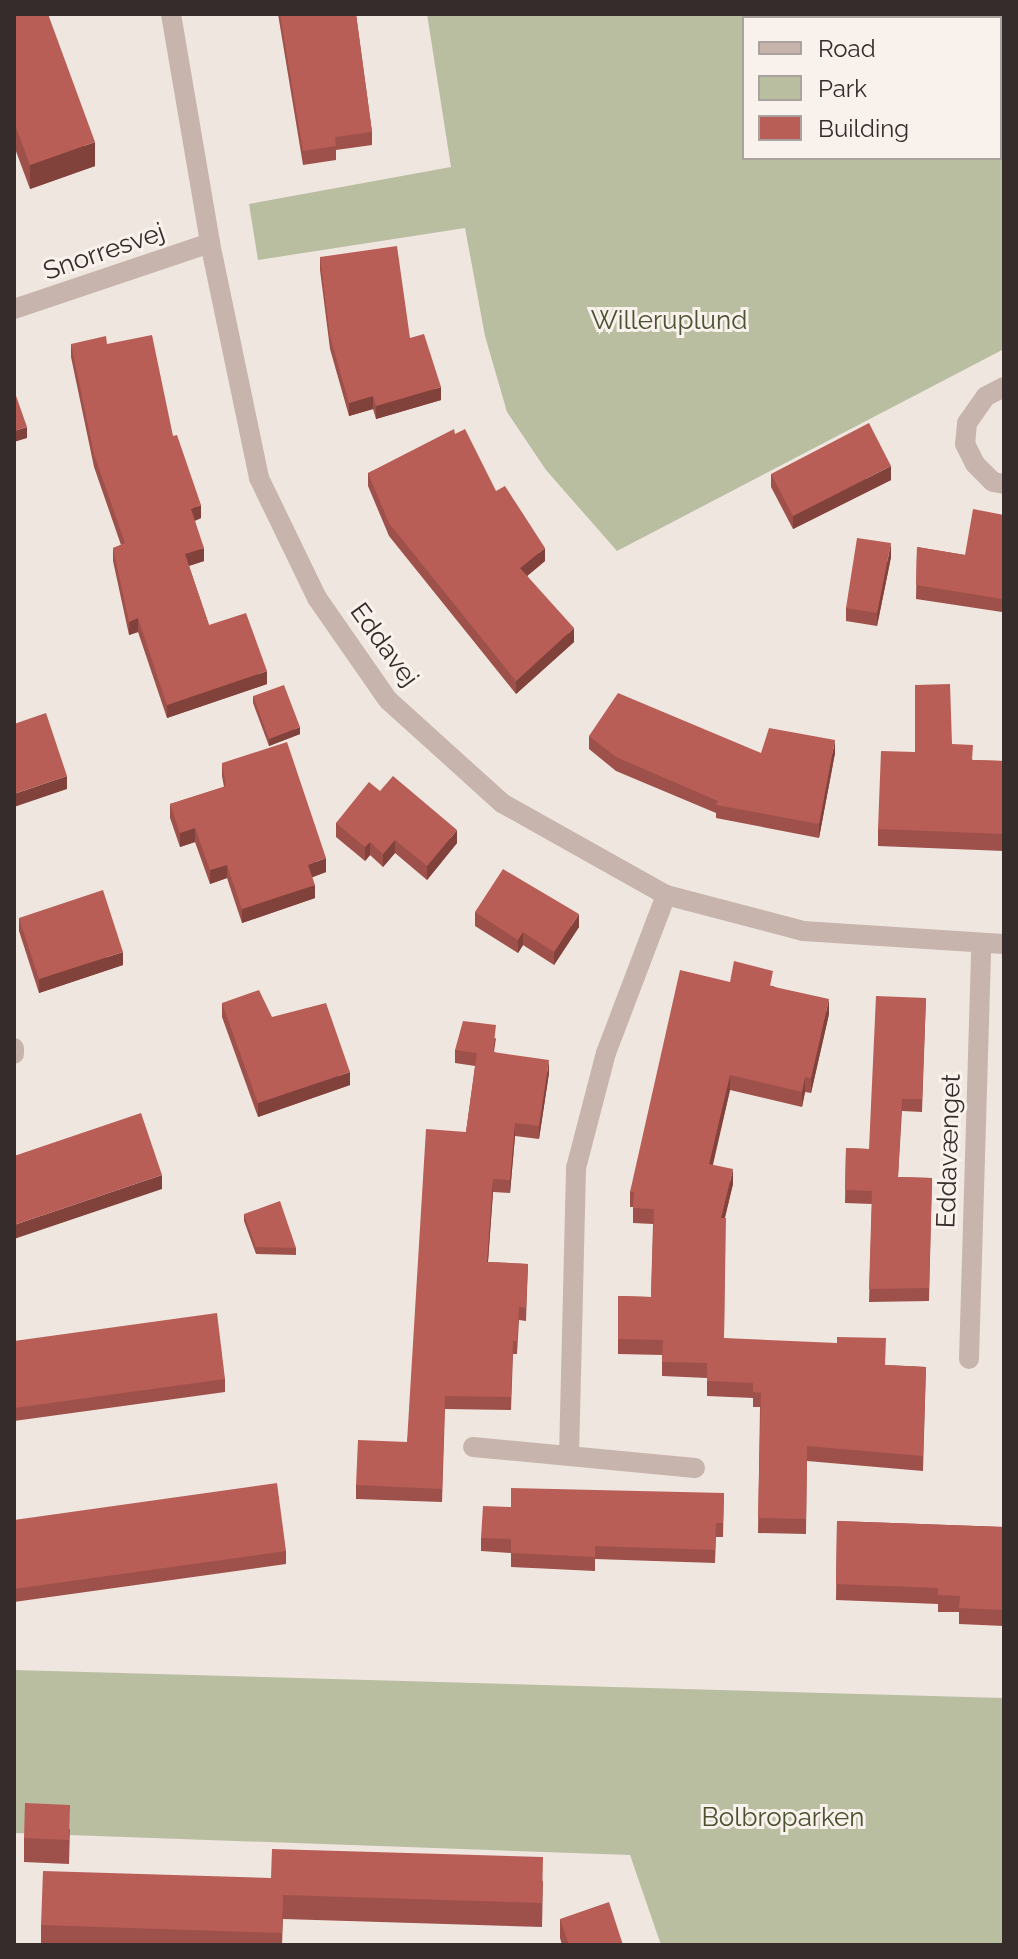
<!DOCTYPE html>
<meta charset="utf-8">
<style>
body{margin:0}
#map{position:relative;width:1018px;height:1959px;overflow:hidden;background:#f0e6e0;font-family:Raleway,sans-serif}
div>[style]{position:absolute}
.green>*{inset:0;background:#b9bea1}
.minor>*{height:20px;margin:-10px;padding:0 10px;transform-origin:10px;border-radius:10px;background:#c7b5ad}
.wall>*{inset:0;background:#9e514a}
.shaded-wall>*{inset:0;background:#81423c}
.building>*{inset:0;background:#b85e56}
span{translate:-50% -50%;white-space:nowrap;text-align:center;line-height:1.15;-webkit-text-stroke:6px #f8f1ec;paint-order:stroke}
.street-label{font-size:26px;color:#362c2b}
.park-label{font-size:26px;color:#4b5231}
.frame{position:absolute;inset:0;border:16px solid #362c2b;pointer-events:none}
.legend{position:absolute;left:742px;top:16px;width:260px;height:144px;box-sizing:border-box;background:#f8f1ec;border:2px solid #aaa29f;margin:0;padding:10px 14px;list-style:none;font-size:24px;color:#362c2b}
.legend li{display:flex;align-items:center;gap:16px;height:40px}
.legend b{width:40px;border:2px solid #aaa29f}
</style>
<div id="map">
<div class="green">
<div style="clip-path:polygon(evenodd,427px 14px,1004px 14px,1004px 349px,617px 551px,546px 470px,507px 412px,485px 336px,465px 228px,258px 260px,249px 204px,451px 167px,427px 14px,744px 18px,1000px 18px,1000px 158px,744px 158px,744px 18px)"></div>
<div style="clip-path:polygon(14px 1670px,1004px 1698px,1004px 1945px,661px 1945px,630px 1855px,14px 1833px)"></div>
</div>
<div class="minor">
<div style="left:171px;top:14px;width:232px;rotate:80.3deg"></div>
<div style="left:210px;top:243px;width:240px;rotate:78.2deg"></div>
<div style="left:259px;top:478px;width:133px;rotate:64.2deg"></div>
<div style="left:317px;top:598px;width:124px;rotate:55.2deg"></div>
<div style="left:388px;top:700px;width:154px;rotate:42.1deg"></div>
<div style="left:502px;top:803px;width:188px;rotate:29.3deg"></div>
<div style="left:666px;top:895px;width:142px;rotate:14.7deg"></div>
<div style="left:803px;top:931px;width:201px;rotate:3.7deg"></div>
<div style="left:14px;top:309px;width:207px;rotate:-18.6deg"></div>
<div style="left:1004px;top:387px;width:20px;rotate:153deg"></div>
<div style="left:986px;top:396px;width:33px;rotate:125deg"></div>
<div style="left:967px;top:423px;width:21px;rotate:95deg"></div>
<div style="left:965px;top:444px;width:22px;rotate:63deg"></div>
<div style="left:975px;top:464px;width:25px;rotate:45deg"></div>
<div style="left:993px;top:482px;width:11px;rotate:10deg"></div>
<div style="left:14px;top:1048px;width:6px;rotate:90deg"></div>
<div style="left:969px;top:1359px;width:416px;rotate:-88.3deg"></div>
<div style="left:473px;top:1447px;width:223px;rotate:5.4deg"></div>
<div style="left:569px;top:1456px;width:288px;rotate:-88.6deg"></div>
<div style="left:576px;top:1168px;width:119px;rotate:-75.4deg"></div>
<div style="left:606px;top:1053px;width:169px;rotate:-69.2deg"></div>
</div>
<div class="wall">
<div style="clip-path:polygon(14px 14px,95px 166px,30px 189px,14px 146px)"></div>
<div style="clip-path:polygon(278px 14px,356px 14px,372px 132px,372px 145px,336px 150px,336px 160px,303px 165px)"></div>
<div style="clip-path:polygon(320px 257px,410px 338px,441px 400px,376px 419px,373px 409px,349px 416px,330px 349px,320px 270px)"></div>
<div style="clip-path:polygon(71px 344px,107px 344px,173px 436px,201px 518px,195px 521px,204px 561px,189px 566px,209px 625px,267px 684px,167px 718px,138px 632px,129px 635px,113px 561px,113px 548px,121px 545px,94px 467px,71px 357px)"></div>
<div style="clip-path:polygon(455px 434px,545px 561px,527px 576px,574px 642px,516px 694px,389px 536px,368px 486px,368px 473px)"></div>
<div style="clip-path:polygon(771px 474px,891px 480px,793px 529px,771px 487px)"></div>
<div style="clip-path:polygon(1004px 515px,1002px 612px,916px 599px,917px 547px,965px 555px)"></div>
<div style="clip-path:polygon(891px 557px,877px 626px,846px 621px,846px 608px)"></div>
<div style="clip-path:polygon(253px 696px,300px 734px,269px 746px,253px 703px)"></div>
<div style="clip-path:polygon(589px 736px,761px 753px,835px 753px,819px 838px,716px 818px,716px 813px,616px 771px,589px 749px)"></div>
<div style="clip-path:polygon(952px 744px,973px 760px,1004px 761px,1004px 851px,878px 846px,878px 829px,915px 752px)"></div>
<div style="clip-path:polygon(222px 763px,326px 872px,312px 877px,315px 898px,242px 923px,227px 878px,210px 884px,195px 842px,180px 847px,170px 818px,170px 804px,224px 787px,222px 776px)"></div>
<div style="clip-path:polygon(380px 791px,457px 843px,427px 880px,395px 853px,383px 867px,370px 855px,365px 861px,336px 837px,336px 823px)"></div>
<div style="clip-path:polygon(475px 912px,579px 927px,554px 965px,523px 945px,518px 953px,475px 926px)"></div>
<div style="clip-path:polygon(19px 918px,123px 965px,39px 993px,19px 931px)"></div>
<div style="clip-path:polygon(730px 982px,773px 986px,829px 1014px,811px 1093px,805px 1092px,802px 1107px,730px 1090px,713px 1165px,733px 1184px,725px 1218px,724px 1338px,886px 1365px,926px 1367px,923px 1471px,807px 1461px,806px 1534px,758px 1533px,760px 1407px,753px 1407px,753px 1398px,707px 1396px,707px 1378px,662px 1376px,662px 1355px,618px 1354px,618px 1296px,651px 1297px,653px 1224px,633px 1223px,633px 1207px,630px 1207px,630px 1192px)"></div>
<div style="clip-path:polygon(926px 998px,922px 1112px,902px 1111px,898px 1177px,932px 1178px,929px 1301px,869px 1302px,872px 1204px,845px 1203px,846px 1148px,869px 1149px)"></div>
<div style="clip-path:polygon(222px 1003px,272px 1017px,350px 1085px,258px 1117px,222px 1017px)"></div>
<div style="clip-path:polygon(496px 1038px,494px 1052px,549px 1073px,539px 1139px,515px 1136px,510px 1193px,493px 1192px,488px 1262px,528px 1264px,526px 1321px,519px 1320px,517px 1354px,513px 1354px,511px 1410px,445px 1409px,442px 1502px,356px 1499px,356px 1485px,407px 1442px,466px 1132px,475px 1066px,455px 1063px,455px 1050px)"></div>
<div style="clip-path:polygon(244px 1214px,296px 1248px,296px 1255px,256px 1254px,244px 1221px)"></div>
<div style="clip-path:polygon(14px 1341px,225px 1379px,225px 1392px,14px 1421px)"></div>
<div style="clip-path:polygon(724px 1493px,723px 1537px,716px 1537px,715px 1563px,595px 1559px,595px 1571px,511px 1567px,511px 1553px,481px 1551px,481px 1538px,511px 1507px)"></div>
<div style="clip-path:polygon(14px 1520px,286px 1551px,286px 1564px,14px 1602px)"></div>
<div style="clip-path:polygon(837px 1521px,1004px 1527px,1004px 1626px,959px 1624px,959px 1612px,938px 1612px,938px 1604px,836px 1600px)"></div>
<div style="clip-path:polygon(70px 1829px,69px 1864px,24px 1862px,24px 1838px)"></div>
<div style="clip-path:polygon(271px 1878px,543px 1881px,542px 1927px,283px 1919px,282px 1945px,41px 1945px,41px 1925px)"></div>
<div style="clip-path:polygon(560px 1919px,623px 1945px,562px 1945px,560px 1938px)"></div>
</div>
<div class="shaded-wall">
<div style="clip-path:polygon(95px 142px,95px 166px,30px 189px,30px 165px)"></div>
<div style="clip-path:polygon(441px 387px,441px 400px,376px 419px,376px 406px)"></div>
<div style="clip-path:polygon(373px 396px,373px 409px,349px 416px,349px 403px)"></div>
<div style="clip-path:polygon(27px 427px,27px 438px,14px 442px,14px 431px)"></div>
<div style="clip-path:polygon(891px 466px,891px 480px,793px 529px,793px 516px)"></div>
<div style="clip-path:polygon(201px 505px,201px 518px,191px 522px,191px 509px)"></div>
<div style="clip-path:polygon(891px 543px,891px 557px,877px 626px,877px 613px)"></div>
<div style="clip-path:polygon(204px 548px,204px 561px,185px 567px,185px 554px)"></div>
<div style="clip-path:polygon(545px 548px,545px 561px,520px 582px,520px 568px)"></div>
<div style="clip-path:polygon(1004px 583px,1004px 596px,1002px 612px,1002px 599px)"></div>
<div style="clip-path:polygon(138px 618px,138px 632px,129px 635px,129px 622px)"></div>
<div style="clip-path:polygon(574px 628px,574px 642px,516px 694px,516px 681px)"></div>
<div style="clip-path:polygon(267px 671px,267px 684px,167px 718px,167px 705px)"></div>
<div style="clip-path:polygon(300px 727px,300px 734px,269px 746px,269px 739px)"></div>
<div style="clip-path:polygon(835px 740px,835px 753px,819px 838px,819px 824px)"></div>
<div style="clip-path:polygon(67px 776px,67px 789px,14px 807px,14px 794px)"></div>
<div style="clip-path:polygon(195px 828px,195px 842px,180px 847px,180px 833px)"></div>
<div style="clip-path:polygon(457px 830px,457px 843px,427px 880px,427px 866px)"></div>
<div style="clip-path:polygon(395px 840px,395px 853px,383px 867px,383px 854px)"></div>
<div style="clip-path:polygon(370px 842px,370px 855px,365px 861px,365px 847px)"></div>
<div style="clip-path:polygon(326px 858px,326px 872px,308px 879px,308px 865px)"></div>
<div style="clip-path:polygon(227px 865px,227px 878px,210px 884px,210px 870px)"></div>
<div style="clip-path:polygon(315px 885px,315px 898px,242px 923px,242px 909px)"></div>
<div style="clip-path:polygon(579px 914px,579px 927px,554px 965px,554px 952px)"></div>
<div style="clip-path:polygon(523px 932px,523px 945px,518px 953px,518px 940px)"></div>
<div style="clip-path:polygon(123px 952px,123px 965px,39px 993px,39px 979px)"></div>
<div style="clip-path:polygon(829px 999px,829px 1014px,811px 1093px,811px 1078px)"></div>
<div style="clip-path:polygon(549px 1060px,549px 1073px,539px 1139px,539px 1126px)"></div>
<div style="clip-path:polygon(350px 1072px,350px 1085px,258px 1117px,258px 1103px)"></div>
<div style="clip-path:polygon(730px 1075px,730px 1090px,709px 1179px,709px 1164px)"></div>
<div style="clip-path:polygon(805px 1077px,805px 1092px,802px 1107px,802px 1092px)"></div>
<div style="clip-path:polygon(515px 1123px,515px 1136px,510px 1193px,510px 1180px)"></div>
<div style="clip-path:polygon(733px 1169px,733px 1184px,721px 1232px,721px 1218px)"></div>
<div style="clip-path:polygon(162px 1175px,162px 1189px,14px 1239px,14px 1225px)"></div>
<div style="clip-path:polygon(493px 1179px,493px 1192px,487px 1275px,487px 1262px)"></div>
</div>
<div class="building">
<div style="clip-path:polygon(14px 14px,48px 14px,95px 142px,30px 165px,14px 122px)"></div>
<div style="clip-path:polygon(280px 14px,356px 14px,372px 132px,335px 137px,336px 146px,303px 151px)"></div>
<div style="clip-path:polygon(397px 246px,410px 338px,424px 334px,441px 387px,376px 406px,373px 396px,349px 403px,330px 336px,320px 257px)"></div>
<div style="clip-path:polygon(152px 335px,173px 436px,177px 435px,201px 505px,191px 509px,204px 548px,185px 554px,209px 625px,246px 613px,267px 671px,167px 705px,138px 618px,129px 622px,113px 548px,125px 543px,94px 454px,71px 344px,106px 336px,107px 344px)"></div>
<div style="clip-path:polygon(14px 390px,27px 427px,14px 431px)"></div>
<div style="clip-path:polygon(869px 423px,891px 466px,793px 516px,771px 474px)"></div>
<div style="clip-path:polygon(454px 429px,455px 434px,465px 429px,496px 491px,505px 486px,545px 548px,520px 568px,574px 628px,516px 681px,389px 523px,368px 473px)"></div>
<div style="clip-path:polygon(973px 509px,1004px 515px,1004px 583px,1002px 599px,916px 585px,917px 547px,965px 555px)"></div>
<div style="clip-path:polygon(857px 538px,891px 543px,877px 613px,846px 608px)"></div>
<div style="clip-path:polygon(950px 684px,952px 744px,973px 745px,972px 760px,1004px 761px,1004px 834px,878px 829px,881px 751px,915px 752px,915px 685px)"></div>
<div style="clip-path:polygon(284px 685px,300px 727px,269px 739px,253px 696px)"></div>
<div style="clip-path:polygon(618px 693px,761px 753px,769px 728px,835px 740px,819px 824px,716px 805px,718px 801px,616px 757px,589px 736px)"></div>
<div style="clip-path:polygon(46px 713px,67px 776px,14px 794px,14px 724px)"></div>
<div style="clip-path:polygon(287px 742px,326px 858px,308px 865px,315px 885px,242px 909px,227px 865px,210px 870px,195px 828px,180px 833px,170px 804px,226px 786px,222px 763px)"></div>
<div style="clip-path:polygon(393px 776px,457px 830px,427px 866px,395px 840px,383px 854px,370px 842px,365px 847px,336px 823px,369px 782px,380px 791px)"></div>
<div style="clip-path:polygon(503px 869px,579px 914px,554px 952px,523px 932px,518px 940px,475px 912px)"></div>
<div style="clip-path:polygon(103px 890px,123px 952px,39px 979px,19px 918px)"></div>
<div style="clip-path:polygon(734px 961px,773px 971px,770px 986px,829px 999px,811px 1078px,805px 1077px,802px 1092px,730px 1075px,709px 1164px,733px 1169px,721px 1218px,726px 1218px,724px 1338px,837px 1343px,837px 1337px,886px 1338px,885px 1365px,926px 1367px,923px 1456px,807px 1446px,806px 1519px,758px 1518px,761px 1393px,753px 1392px,753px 1383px,707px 1381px,707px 1363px,662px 1362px,663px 1340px,618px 1339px,618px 1296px,651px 1297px,654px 1209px,633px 1208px,634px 1192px,630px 1192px,680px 970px,730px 982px)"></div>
<div style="clip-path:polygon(259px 990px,272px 1017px,326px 1003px,350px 1072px,258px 1103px,222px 1003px)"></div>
<div style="clip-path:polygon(876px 996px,926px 998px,922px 1099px,902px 1099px,898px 1177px,932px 1178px,929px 1288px,869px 1289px,872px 1191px,845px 1190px,846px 1148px,869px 1149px)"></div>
<div style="clip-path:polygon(463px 1021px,496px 1025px,493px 1052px,549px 1060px,539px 1126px,515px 1123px,510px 1180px,493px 1179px,487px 1262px,528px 1264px,526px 1308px,519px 1307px,517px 1341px,513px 1341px,511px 1397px,445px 1396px,442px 1489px,356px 1485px,358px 1440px,407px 1442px,426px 1129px,466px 1132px,477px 1053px,455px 1050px)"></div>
<div style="clip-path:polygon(141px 1113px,162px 1175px,14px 1225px,14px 1156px)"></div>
<div style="clip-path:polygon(280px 1201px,296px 1248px,256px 1247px,244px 1214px)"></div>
<div style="clip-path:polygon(217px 1313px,225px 1379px,14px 1408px,14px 1341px)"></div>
<div style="clip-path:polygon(277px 1483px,286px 1551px,14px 1589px,14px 1520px)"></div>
<div style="clip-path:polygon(511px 1488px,724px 1493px,723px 1523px,716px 1523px,715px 1550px,595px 1546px,595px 1557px,511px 1553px,511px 1539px,481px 1538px,483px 1506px,511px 1507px)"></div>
<div style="clip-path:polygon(837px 1521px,1004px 1527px,1004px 1610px,959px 1608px,960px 1596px,938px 1595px,938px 1588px,836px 1584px)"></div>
<div style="clip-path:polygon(25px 1803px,70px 1805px,69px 1840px,24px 1838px)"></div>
<div style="clip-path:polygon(272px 1849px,543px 1857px,542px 1903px,283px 1895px,282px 1933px,41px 1925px,43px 1871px,271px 1878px)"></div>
<div style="clip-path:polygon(609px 1902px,623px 1945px,569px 1945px,560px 1919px)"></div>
</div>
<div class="street-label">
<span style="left:104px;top:252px;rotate:-19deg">Snorresvej</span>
<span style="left:384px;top:645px;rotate:54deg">Eddavej</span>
<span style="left:949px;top:1151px;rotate:-88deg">Eddavænget</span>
</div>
<div class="park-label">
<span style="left:669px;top:321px">Willeruplund</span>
<span style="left:783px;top:1818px">Bolbroparken</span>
</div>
<div class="frame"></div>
<ul class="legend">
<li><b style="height:10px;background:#c7b5ad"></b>Road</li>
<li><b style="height:22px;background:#b9bea1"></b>Park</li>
<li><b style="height:22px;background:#b85e56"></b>Building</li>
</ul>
</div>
